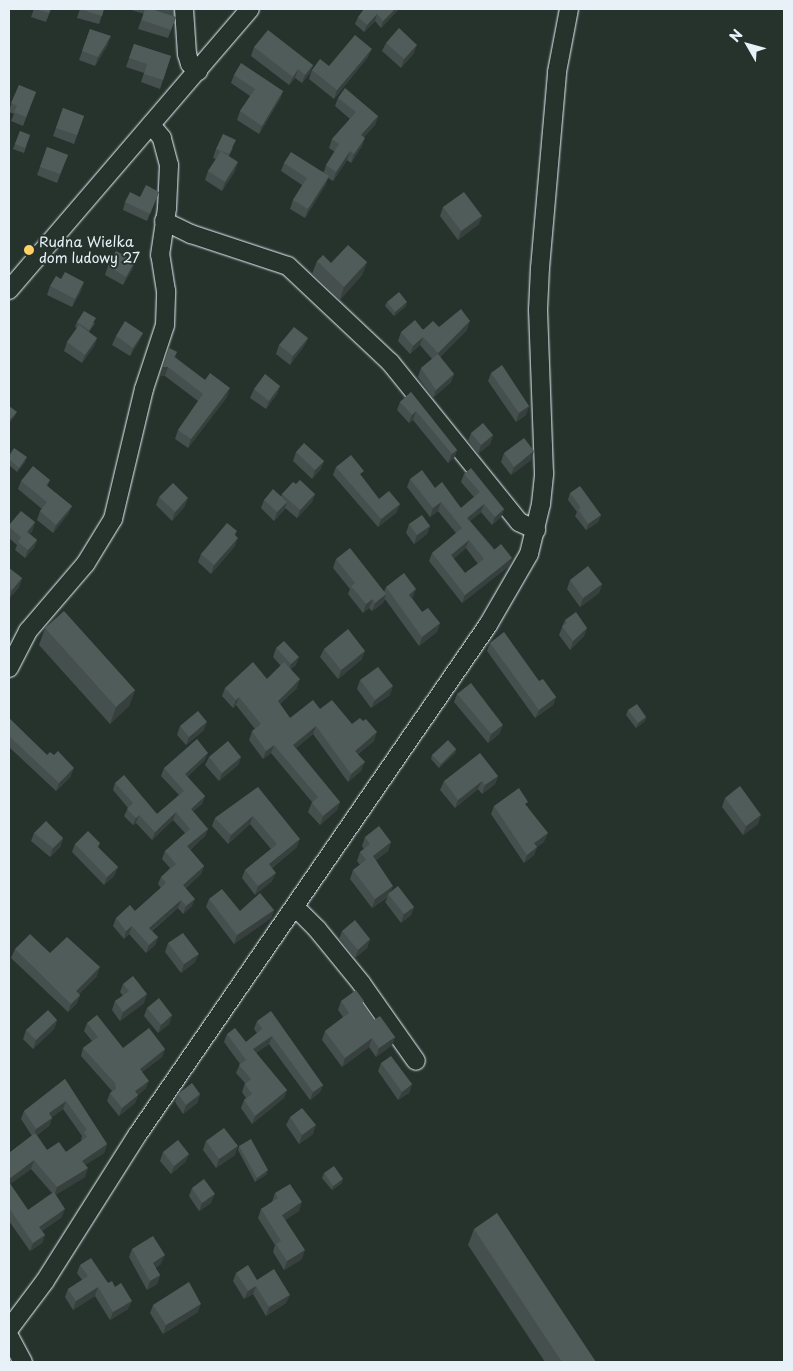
<!DOCTYPE html>
<style>
body{margin:0}
#map{position:relative;width:793px;height:1371px;overflow:hidden;background:#26332d;font-family:"Playpen Sans",sans-serif}
div>[style]{position:absolute}
.green>*{inset:0;background:#3e4b47}
.roads{filter:drop-shadow(0 0 1px #e8f1f8) drop-shadow(0 0 1px #e8f1f8)}
.minor>*{height:18px;margin:-9px;padding:0 9px;transform-origin:9px;border-radius:9px;background:#26332d}
.wall>*{inset:0;background:#454f4d}
.shaded-wall>*{inset:0;background:#38403e}
.building>*{inset:0;background:#505c59}
.dots>*{width:14px;height:14px;translate:-50% -50%;box-sizing:border-box;border:2px solid #26332d;border-radius:50%}
span{translate:-50% -50%;white-space:nowrap;text-align:center;line-height:1.15;-webkit-text-stroke:4px #26332d;paint-order:stroke}
.poi-label{font-size:14px;color:#e8f1f8}
.left{translate:0 -50%;text-align:left}
.frame{position:absolute;inset:0;border:10px solid #e8f1f8;pointer-events:none}
.north{position:absolute;left:723px;top:20px;width:50px;height:50px;-webkit-text-stroke:4px #26332d;paint-order:stroke;rotate:308deg;font-size:14px;font-weight:700;line-height:20px;text-align:center;color:#e8f1f8}
.north::after{content:'';display:block;margin:auto;width:18px;height:22px;background:#e8f1f8;clip-path:polygon(50% 0,100% 100%,50% 72%,0 100%)}
</style>
<div id="map">
<div class="green">
<div style="clip-path:polygon(128px 9px,178px 9px,180px 25px)"></div>
</div>
<div class="roads">
<div class="minor">
<div style="left:184px;top:9px;width:45px;rotate:86.2deg"></div>
<div style="left:187px;top:54px;width:10px;rotate:73deg"></div>
<div style="left:190px;top:64px;width:11px;rotate:41deg"></div>
<div style="left:164px;top:221px;width:30px;rotate:26deg"></div>
<div style="left:191px;top:234px;width:102px;rotate:18.3deg"></div>
<div style="left:288px;top:266px;width:140px;rotate:43.3deg"></div>
<div style="left:390px;top:362px;width:206px;rotate:51.1deg"></div>
<div style="left:519px;top:522px;width:19px;rotate:25deg"></div>
<div style="left:9px;top:290px;width:370px;rotate:-49.4deg"></div>
<div style="left:9px;top:668px;width:42px;rotate:-62.8deg"></div>
<div style="left:28px;top:631px;width:89px;rotate:-49.5deg"></div>
<div style="left:86px;top:563px;width:52px;rotate:-58.5deg"></div>
<div style="left:113px;top:519px;width:134px;rotate:-76.6deg"></div>
<div style="left:144px;top:389px;width:67px;rotate:-71.8deg"></div>
<div style="left:165px;top:325px;width:34px;rotate:-88deg"></div>
<div style="left:166px;top:291px;width:36px;rotate:-99deg"></div>
<div style="left:160px;top:255px;width:48px;rotate:-81.5deg"></div>
<div style="left:167px;top:208px;width:43px;rotate:-87.3deg"></div>
<div style="left:169px;top:165px;width:28px;rotate:-105deg"></div>
<div style="left:162px;top:138px;width:17px;rotate:-130deg"></div>
<div style="left:296px;top:908px;width:30px;rotate:45deg"></div>
<div style="left:317px;top:929px;width:70px;rotate:50.8deg"></div>
<div style="left:361px;top:983px;width:95px;rotate:54.8deg"></div>
<div style="left:9px;top:1329px;width:60px;rotate:-53.1deg"></div>
<div style="left:45px;top:1281px;width:174px;rotate:-57.7deg"></div>
<div style="left:138px;top:1134px;width:618px;rotate:-55.49deg"></div>
<div style="left:488px;top:625px;width:82px;rotate:-60deg"></div>
<div style="left:529px;top:554px;width:51px;rotate:-76.5deg"></div>
<div style="left:541px;top:504px;width:31px;rotate:-84deg"></div>
<div style="left:544px;top:473px;width:163px;rotate:-92.1deg"></div>
<div style="left:538px;top:310px;width:42px;rotate:-87.3deg"></div>
<div style="left:540px;top:268px;width:197px;rotate:-85deg"></div>
<div style="left:557px;top:72px;width:64px;rotate:-79.2deg"></div>
<div style="left:9px;top:1336px;width:30px;rotate:62deg"></div>
</div>
</div>
<div class="wall">
<div style="clip-path:polygon(34px 9px,51px 9px,46px 22px,31px 17px)"></div>
<div style="clip-path:polygon(80px 9px,104px 9px,99px 24px,77px 18px)"></div>
<div style="clip-path:polygon(145px 9px,176px 17px,168px 38px,138px 29px)"></div>
<div style="clip-path:polygon(398px 10px,381px 28px,375px 21px,364px 32px,355px 24px,358px 17px)"></div>
<div style="clip-path:polygon(90px 29px,108px 44px,95px 66px,79px 60px)"></div>
<div style="clip-path:polygon(386px 43px,414px 53px,401px 68px,382px 51px)"></div>
<div style="clip-path:polygon(134px 44px,171px 56px,160px 89px,141px 82px,144px 73px,126px 67px)"></div>
<div style="clip-path:polygon(254px 47px,313px 65px,310px 73px,302px 83px,295px 78px,289px 85px,251px 56px)"></div>
<div style="clip-path:polygon(368px 57px,334px 99px,309px 79px,312px 70px,329px 66px)"></div>
<div style="clip-path:polygon(234px 75px,283px 91px,280px 99px,259px 134px,237px 120px,240px 111px,250px 96px,231px 83px)"></div>
<div style="clip-path:polygon(19px 85px,36px 92px,23px 126px,11px 121px,14px 114px,9px 112px,9px 110px)"></div>
<div style="clip-path:polygon(338px 98px,378px 116px,375px 125px,364px 137px,362px 146px,351px 163px,347px 160px,333px 181px,328px 178px,326px 184px,305px 218px,290px 209px,293px 200px,302px 185px,281px 171px,284px 163px,324px 172px,326px 165px,335px 152px,329px 148px,332px 139px,350px 119px,335px 106px)"></div>
<div style="clip-path:polygon(63px 108px,84px 116px,74px 144px,53px 136px)"></div>
<div style="clip-path:polygon(20px 131px,30px 135px,24px 153px,13px 149px)"></div>
<div style="clip-path:polygon(47px 147px,68px 155px,57px 183px,37px 175px)"></div>
<div style="clip-path:polygon(233px 148px,229px 156px,235px 171px,222px 191px,205px 180px,208px 171px,216px 159px,213px 158px,216px 149px)"></div>
<div style="clip-path:polygon(159px 192px,147px 221px,123px 210px,125px 202px)"></div>
<div style="clip-path:polygon(443px 207px,479px 224px,458px 240px,440px 216px)"></div>
<div style="clip-path:polygon(135px 261px,132px 270px,123px 285px,105px 275px,108px 266px)"></div>
<div style="clip-path:polygon(317px 261px,331px 263px,367px 262px,362px 275px,340px 300px,312px 274px)"></div>
<div style="clip-path:polygon(50px 286px,81px 291px,72px 307px,47px 295px)"></div>
<div style="clip-path:polygon(387px 302px,406px 306px,394px 316px,385px 306px)"></div>
<div style="clip-path:polygon(77px 322px,95px 323px,89px 332px,97px 338px,94px 346px,82px 363px,64px 351px,67px 342px,77px 328px,75px 327px)"></div>
<div style="clip-path:polygon(439px 327px,467px 330px,440px 357px,454px 374px,451px 382px,433px 398px,418px 377px,421px 368px,432px 359px,420px 345px,410px 354px,398px 341px,401px 332px)"></div>
<div style="clip-path:polygon(143px 333px,139px 341px,130px 356px,112px 345px,116px 336px)"></div>
<div style="clip-path:polygon(308px 338px,304px 346px,290px 365px,276px 354px,279px 345px)"></div>
<div style="clip-path:polygon(169px 348px,177px 352px,175px 357px,227px 397px,188px 448px,175px 439px,178px 430px,198px 401px,165px 376px,160px 376px)"></div>
<div style="clip-path:polygon(491px 373px,529px 406px,526px 415px,516px 422px,488px 381px)"></div>
<div style="clip-path:polygon(280px 386px,277px 394px,266px 409px,250px 398px,254px 389px)"></div>
<div style="clip-path:polygon(411px 392px,457px 450px,454px 458px,448px 463px,413px 420px,409px 423px,397px 410px,400px 402px)"></div>
<div style="clip-path:polygon(471px 433px,493px 435px,490px 444px,478px 454px,468px 441px)"></div>
<div style="clip-path:polygon(296px 452px,324px 461px,320px 470px,312px 479px,293px 461px)"></div>
<div style="clip-path:polygon(504px 453px,531px 460px,511px 475px,501px 462px)"></div>
<div style="clip-path:polygon(9px 456px,25px 462px,17px 472px,9px 465px)"></div>
<div style="clip-path:polygon(336px 467px,362px 477px,379px 499px,400px 504px,396px 513px,378px 527px,333px 475px)"></div>
<div style="clip-path:polygon(evenodd,464px 474px,504px 509px,501px 517px,492px 525px,481px 512px,470px 521px,509px 566px,462px 603px,429px 561px,432px 553px,456px 533px,438px 511px,430px 517px,407px 487px,410px 479px,435px 488px,461px 508px,474px 497px,461px 482px,464px 474px,466px 548px,478px 564px,465px 573px,453px 559px,466px 548px)"></div>
<div style="clip-path:polygon(50px 480px,47px 486px,72px 506px,68px 514px,53px 533px,37px 520px,40px 511px,42px 509px,18px 489px,21px 481px)"></div>
<div style="clip-path:polygon(296px 484px,315px 494px,312px 502px,297px 518px,285px 508px,284px 510px,274px 521px,261px 508px,264px 500px,281px 496px,282px 494px)"></div>
<div style="clip-path:polygon(570px 493px,601px 515px,598px 522px,586px 530px,575px 516px,577px 512px,568px 500px)"></div>
<div style="clip-path:polygon(159px 497px,185px 506px,172px 521px,156px 505px)"></div>
<div style="clip-path:polygon(35px 522px,32px 531px,30px 534px,37px 540px,34px 548px,25px 558px,15px 550px,17px 545px,9px 538px,9px 525px)"></div>
<div style="clip-path:polygon(409px 524px,430px 526px,427px 534px,414px 544px,406px 533px)"></div>
<div style="clip-path:polygon(237px 531px,235px 535px,235px 546px,211px 574px,198px 562px,201px 554px)"></div>
<div style="clip-path:polygon(336px 559px,384px 592px,386px 587px,413px 597px,412px 598px,422px 612px,440px 623px,437px 632px,419px 646px,385px 599px,383px 603px,372px 611px,369px 608px,363px 613px,348px 594px,350px 589px,333px 568px)"></div>
<div style="clip-path:polygon(9px 568px,22px 578px,19px 587px,9px 599px)"></div>
<div style="clip-path:polygon(570px 580px,602px 584px,599px 593px,580px 607px,567px 589px)"></div>
<div style="clip-path:polygon(565px 620px,587px 628px,584px 636px,570px 650px,559px 635px)"></div>
<div style="clip-path:polygon(45px 628px,135px 690px,129px 706px,110px 724px,39px 645px)"></div>
<div style="clip-path:polygon(490px 643px,539px 681px,556px 697px,553px 705px,535px 718px,487px 651px)"></div>
<div style="clip-path:polygon(276px 648px,296px 665px,291px 669px,297px 688px,280px 704px,290px 718px,320px 709px,352px 724px,374px 741px,358px 754px,361px 771px,348px 782px,313px 734px,296px 748px,340px 802px,337px 810px,320px 825px,308px 812px,312px 802px,271px 753px,263px 759px,249px 740px,252px 731px,255px 729px,236px 705px,233px 708px,222px 696px,225px 688px,267px 679px,281px 666px,273px 657px)"></div>
<div style="clip-path:polygon(324px 649px,362px 659px,338px 679px,320px 657px)"></div>
<div style="clip-path:polygon(360px 680px,390px 695px,371px 708px,357px 689px)"></div>
<div style="clip-path:polygon(457px 694px,500px 733px,488px 743px,454px 702px)"></div>
<div style="clip-path:polygon(628px 710px,646px 717px,645px 721px,636px 728px,626px 715px)"></div>
<div style="clip-path:polygon(9px 718px,47px 755px,71px 776px,56px 791px,9px 747px)"></div>
<div style="clip-path:polygon(180px 726px,204px 730px,186px 745px,177px 735px)"></div>
<div style="clip-path:polygon(456px 749px,455px 753px,439px 768px,431px 759px,432px 755px)"></div>
<div style="clip-path:polygon(209px 757px,241px 757px,238px 765px,219px 781px,205px 765px)"></div>
<div style="clip-path:polygon(205px 760px,187px 777px,205px 796px,202px 804px,193px 811px,208px 829px,205px 836px,190px 850px,204px 866px,201px 874px,186px 888px,192px 906px,183px 914px,178px 908px,152px 931px,158px 937px,155px 945px,146px 953px,129px 934px,124px 939px,113px 926px,116px 918px,135px 911px,161px 888px,158px 884px,161px 877px,170px 868px,162px 859px,165px 851px,185px 833px,173px 820px,152px 840px,136px 823px,133px 825px,124px 816px,128px 808px,113px 790px,115px 783px,157px 814px,179px 795px,161px 776px,164px 768px)"></div>
<div style="clip-path:polygon(498px 776px,495px 784px,482px 794px,478px 789px,455px 808px,440px 790px,444px 781px)"></div>
<div style="clip-path:polygon(258px 787px,297px 847px,272px 868px,272px 881px,255px 895px,242px 878px,245px 870px,271px 849px,250px 824px,228px 844px,212px 826px,215px 818px)"></div>
<div style="clip-path:polygon(725px 798px,758px 824px,743px 835px,722px 807px)"></div>
<div style="clip-path:polygon(494px 806px,527px 806px,544px 842px,537px 847px,534px 855px,524px 863px,491px 814px)"></div>
<div style="clip-path:polygon(34px 833px,63px 838px,60px 847px,50px 857px,31px 841px)"></div>
<div style="clip-path:polygon(365px 837px,391px 842px,388px 851px,376px 860px,391px 892px,414px 907px,411px 915px,401px 923px,385px 902px,388px 897px,372px 908px,350px 879px,353px 870px,360px 865px,357px 861px,360px 852px,364px 849px,362px 846px)"></div>
<div style="clip-path:polygon(100px 843px,98px 848px,118px 867px,114px 876px,104px 885px,72px 852px,75px 844px)"></div>
<div style="clip-path:polygon(209px 899px,240px 911px,274px 910px,271px 918px,234px 944px,206px 907px)"></div>
<div style="clip-path:polygon(342px 931px,370px 939px,367px 948px,355px 958px,339px 939px)"></div>
<div style="clip-path:polygon(168px 943px,195px 962px,181px 973px,165px 952px)"></div>
<div style="clip-path:polygon(15px 949px,50px 953px,97px 976px,79px 994px,80px 995px,77px 1003px,68px 1012px,11px 958px)"></div>
<div style="clip-path:polygon(123px 984px,144px 1003px,120px 1021px,112px 1010px,115px 1001px,123px 996px,120px 992px)"></div>
<div style="clip-path:polygon(341px 1001px,363px 1005px,374px 1020px,395px 1037px,392px 1045px,376px 1057px,369px 1047px,342px 1067px,322px 1040px,325px 1031px,343px 1017px,338px 1010px)"></div>
<div style="clip-path:polygon(147px 1008px,172px 1015px,169px 1024px,158px 1033px,144px 1016px)"></div>
<div style="clip-path:polygon(57px 1020px,54px 1029px,33px 1049px,23px 1039px,26px 1030px)"></div>
<div style="clip-path:polygon(257px 1021px,323px 1085px,320px 1092px,310px 1100px,269px 1044px,256px 1053px,287px 1090px,284px 1098px,252px 1124px,241px 1108px,244px 1100px,246px 1098px,242px 1092px,245px 1083px,236px 1073px,240px 1064px,224px 1042px,227px 1034px,246px 1042px,257px 1033px,254px 1029px)"></div>
<div style="clip-path:polygon(87px 1023px,123px 1048px,165px 1049px,162px 1057px,142px 1072px,146px 1088px,138px 1095px,135px 1103px,119px 1116px,107px 1101px,110px 1093px,112px 1091px,81px 1056px,83px 1048px,92px 1041px,84px 1031px)"></div>
<div style="clip-path:polygon(381px 1063px,412px 1084px,409px 1093px,398px 1100px,378px 1071px)"></div>
<div style="clip-path:polygon(evenodd,65px 1079px,107px 1144px,104px 1153px,85px 1165px,85px 1177px,55px 1195px,62px 1217px,42px 1231px,45px 1235px,42px 1243px,30px 1251px,9px 1221px,9px 1153px,32px 1136px,21px 1119px,24px 1111px,65px 1079px,63px 1109px,82px 1136px,81px 1141px,66px 1152px,47px 1150px,37px 1135px,49px 1126px,52px 1118px,52px 1117px,63px 1109px,65px 1079px,31px 1169px,52px 1193px,28px 1210px,10px 1184px,31px 1169px)"></div>
<div style="clip-path:polygon(178px 1094px,200px 1094px,197px 1103px,183px 1114px,175px 1102px)"></div>
<div style="clip-path:polygon(290px 1117px,313px 1134px,299px 1144px,286px 1125px)"></div>
<div style="clip-path:polygon(206px 1141px,235px 1155px,216px 1168px,203px 1150px)"></div>
<div style="clip-path:polygon(239px 1146px,267px 1174px,255px 1182px,238px 1150px)"></div>
<div style="clip-path:polygon(163px 1152px,189px 1154px,185px 1162px,171px 1174px,160px 1161px)"></div>
<div style="clip-path:polygon(324px 1173px,342px 1183px,332px 1190px,322px 1178px)"></div>
<div style="clip-path:polygon(192px 1188px,211px 1203px,199px 1211px,189px 1196px)"></div>
<div style="clip-path:polygon(275px 1193px,299px 1211px,285px 1220px,302px 1259px,284px 1270px,273px 1252px,275px 1245px,258px 1218px,261px 1209px,272px 1202px)"></div>
<div style="clip-path:polygon(474px 1229px,596px 1362px,545px 1362px,468px 1245px)"></div>
<div style="clip-path:polygon(132px 1249px,161px 1264px,155px 1268px,160px 1275px,157px 1284px,147px 1290px,129px 1257px)"></div>
<div style="clip-path:polygon(80px 1265px,115px 1287px,128px 1309px,110px 1320px,95px 1296px,73px 1310px,65px 1297px,68px 1289px,82px 1280px,77px 1273px)"></div>
<div style="clip-path:polygon(236px 1273px,257px 1280px,286px 1303px,266px 1316px,253px 1294px,244px 1299px,233px 1281px)"></div>
<div style="clip-path:polygon(153px 1305px,198px 1312px,163px 1334px,150px 1313px)"></div>
</div>
<div class="shaded-wall">
<div style="clip-path:polygon(395px 9px,399px 9px,381px 28px,383px 21px)"></div>
<div style="clip-path:polygon(377px 14px,375px 21px,364px 32px,367px 25px)"></div>
<div style="clip-path:polygon(111px 36px,108px 44px,95px 66px,98px 57px)"></div>
<div style="clip-path:polygon(417px 45px,414px 53px,401px 68px,404px 59px)"></div>
<div style="clip-path:polygon(372px 49px,368px 57px,334px 99px,337px 90px)"></div>
<div style="clip-path:polygon(313px 65px,310px 73px,302px 83px,305px 75px)"></div>
<div style="clip-path:polygon(298px 69px,295px 78px,289px 85px,293px 77px)"></div>
<div style="clip-path:polygon(283px 91px,280px 99px,259px 134px,262px 126px)"></div>
<div style="clip-path:polygon(378px 116px,375px 125px,358px 144px,361px 135px)"></div>
<div style="clip-path:polygon(365px 138px,362px 146px,351px 163px,354px 154px)"></div>
<div style="clip-path:polygon(350px 151px,347px 160px,333px 181px,336px 172px)"></div>
<div style="clip-path:polygon(238px 162px,235px 171px,222px 191px,225px 182px)"></div>
<div style="clip-path:polygon(329px 176px,326px 184px,305px 218px,308px 209px)"></div>
<div style="clip-path:polygon(482px 216px,479px 224px,458px 240px,461px 231px)"></div>
<div style="clip-path:polygon(135px 261px,132px 270px,123px 285px,126px 277px)"></div>
<div style="clip-path:polygon(367px 262px,362px 275px,340px 300px,344px 287px)"></div>
<div style="clip-path:polygon(84px 282px,81px 291px,72px 307px,75px 299px)"></div>
<div style="clip-path:polygon(407px 302px,406px 306px,394px 316px,395px 312px)"></div>
<div style="clip-path:polygon(470px 321px,467px 330px,435px 362px,438px 353px)"></div>
<div style="clip-path:polygon(143px 333px,139px 341px,130px 356px,133px 348px)"></div>
<div style="clip-path:polygon(423px 337px,420px 345px,410px 354px,413px 346px)"></div>
<div style="clip-path:polygon(97px 338px,94px 346px,82px 363px,85px 355px)"></div>
<div style="clip-path:polygon(308px 338px,304px 346px,290px 365px,293px 356px)"></div>
<div style="clip-path:polygon(163px 367px,168px 367px,165px 376px,160px 376px)"></div>
<div style="clip-path:polygon(454px 374px,451px 382px,433px 398px,436px 390px)"></div>
<div style="clip-path:polygon(280px 386px,277px 394px,266px 409px,269px 401px)"></div>
<div style="clip-path:polygon(230px 388px,227px 397px,188px 448px,191px 439px)"></div>
<div style="clip-path:polygon(529px 406px,526px 415px,516px 422px,519px 413px)"></div>
<div style="clip-path:polygon(416px 411px,413px 420px,409px 423px,412px 415px)"></div>
<div style="clip-path:polygon(17px 412px,15px 416px,9px 424px,9px 421px)"></div>
<div style="clip-path:polygon(493px 435px,490px 444px,478px 454px,481px 445px)"></div>
<div style="clip-path:polygon(457px 450px,454px 458px,448px 463px,452px 454px)"></div>
<div style="clip-path:polygon(534px 451px,531px 460px,511px 475px,514px 467px)"></div>
<div style="clip-path:polygon(27px 457px,25px 462px,17px 472px,19px 468px)"></div>
<div style="clip-path:polygon(324px 461px,320px 470px,312px 479px,315px 470px)"></div>
<div style="clip-path:polygon(315px 494px,312px 502px,297px 518px,300px 510px)"></div>
<div style="clip-path:polygon(188px 498px,185px 506px,172px 521px,175px 512px)"></div>
<div style="clip-path:polygon(287px 502px,284px 510px,274px 521px,277px 512px)"></div>
<div style="clip-path:polygon(441px 502px,438px 511px,430px 517px,433px 508px)"></div>
<div style="clip-path:polygon(400px 504px,396px 513px,378px 527px,381px 519px)"></div>
<div style="clip-path:polygon(484px 504px,481px 512px,464px 526px,467px 518px)"></div>
<div style="clip-path:polygon(72px 506px,68px 514px,53px 533px,56px 525px)"></div>
<div style="clip-path:polygon(504px 509px,501px 517px,492px 525px,495px 517px)"></div>
<div style="clip-path:polygon(601px 515px,598px 522px,586px 530px,588px 524px)"></div>
<div style="clip-path:polygon(35px 522px,32px 531px,24px 541px,27px 532px)"></div>
<div style="clip-path:polygon(430px 526px,427px 534px,414px 544px,417px 535px)"></div>
<div style="clip-path:polygon(238px 538px,235px 546px,211px 574px,214px 565px)"></div>
<div style="clip-path:polygon(37px 540px,34px 548px,25px 558px,28px 550px)"></div>
<div style="clip-path:polygon(469px 540px,466px 548px,448px 564px,451px 555px)"></div>
<div style="clip-path:polygon(512px 558px,509px 566px,462px 603px,465px 595px)"></div>
<div style="clip-path:polygon(22px 578px,19px 587px,9px 599px,12px 590px)"></div>
<div style="clip-path:polygon(602px 584px,599px 593px,580px 607px,583px 598px)"></div>
<div style="clip-path:polygon(416px 589px,413px 597px,406px 603px,409px 595px)"></div>
<div style="clip-path:polygon(386px 594px,383px 603px,372px 611px,375px 603px)"></div>
<div style="clip-path:polygon(373px 599px,369px 608px,363px 613px,366px 604px)"></div>
<div style="clip-path:polygon(440px 623px,437px 632px,419px 646px,422px 637px)"></div>
<div style="clip-path:polygon(587px 628px,584px 636px,570px 650px,573px 641px)"></div>
<div style="clip-path:polygon(365px 651px,362px 659px,338px 679px,341px 670px)"></div>
<div style="clip-path:polygon(299px 657px,296px 665px,288px 672px,291px 664px)"></div>
<div style="clip-path:polygon(300px 679px,297px 688px,274px 710px,278px 701px)"></div>
<div style="clip-path:polygon(393px 686px,390px 695px,371px 708px,375px 700px)"></div>
<div style="clip-path:polygon(135px 690px,129px 706px,110px 724px,116px 707px)"></div>
<div style="clip-path:polygon(239px 697px,236px 705px,233px 708px,236px 700px)"></div>
<div style="clip-path:polygon(556px 697px,553px 705px,535px 718px,539px 710px)"></div>
<div style="clip-path:polygon(646px 717px,645px 721px,636px 728px,638px 723px)"></div>
<div style="clip-path:polygon(207px 722px,204px 730px,186px 745px,189px 737px)"></div>
<div style="clip-path:polygon(503px 725px,500px 733px,488px 743px,491px 734px)"></div>
<div style="clip-path:polygon(316px 726px,313px 734px,290px 753px,293px 745px)"></div>
<div style="clip-path:polygon(377px 732px,374px 741px,351px 759px,355px 751px)"></div>
<div style="clip-path:polygon(274px 745px,271px 753px,263px 759px,266px 751px)"></div>
<div style="clip-path:polygon(456px 749px,455px 753px,439px 768px,441px 764px)"></div>
<div style="clip-path:polygon(208px 753px,205px 760px,182px 781px,185px 774px)"></div>
<div style="clip-path:polygon(241px 757px,238px 765px,219px 781px,222px 773px)"></div>
<div style="clip-path:polygon(365px 762px,361px 771px,348px 782px,351px 774px)"></div>
<div style="clip-path:polygon(74px 768px,71px 776px,56px 791px,59px 783px)"></div>
<div style="clip-path:polygon(498px 776px,495px 784px,482px 794px,485px 785px)"></div>
<div style="clip-path:polygon(482px 781px,478px 789px,455px 808px,458px 800px)"></div>
<div style="clip-path:polygon(205px 796px,202px 804px,188px 816px,191px 809px)"></div>
<div style="clip-path:polygon(340px 802px,337px 810px,320px 825px,323px 816px)"></div>
<div style="clip-path:polygon(176px 812px,173px 820px,152px 840px,155px 832px)"></div>
<div style="clip-path:polygon(139px 815px,136px 823px,133px 825px,136px 818px)"></div>
<div style="clip-path:polygon(761px 815px,758px 824px,743px 835px,746px 826px)"></div>
<div style="clip-path:polygon(253px 816px,250px 824px,228px 844px,231px 835px)"></div>
<div style="clip-path:polygon(208px 829px,205px 836px,185px 854px,187px 846px)"></div>
<div style="clip-path:polygon(548px 833px,544px 842px,537px 847px,534px 855px,524px 863px,527px 855px,534px 843px)"></div>
<div style="clip-path:polygon(63px 838px,60px 847px,50px 857px,53px 848px)"></div>
<div style="clip-path:polygon(300px 839px,297px 847px,266px 872px,269px 864px)"></div>
<div style="clip-path:polygon(391px 842px,388px 851px,370px 864px,373px 856px)"></div>
<div style="clip-path:polygon(204px 866px,201px 874px,181px 893px,183px 885px)"></div>
<div style="clip-path:polygon(118px 867px,114px 876px,104px 885px,107px 877px)"></div>
<div style="clip-path:polygon(276px 873px,272px 881px,255px 895px,258px 886px)"></div>
<div style="clip-path:polygon(393px 886px,390px 895px,388px 894px,387px 897px,372px 908px,375px 899px)"></div>
<div style="clip-path:polygon(195px 899px,192px 906px,183px 914px,186px 906px)"></div>
<div style="clip-path:polygon(181px 900px,178px 908px,146px 935px,149px 928px)"></div>
<div style="clip-path:polygon(414px 907px,411px 915px,401px 923px,404px 914px)"></div>
<div style="clip-path:polygon(274px 910px,271px 918px,234px 944px,237px 935px)"></div>
<div style="clip-path:polygon(132px 926px,129px 934px,124px 939px,126px 931px)"></div>
<div style="clip-path:polygon(158px 937px,155px 945px,146px 953px,149px 945px)"></div>
<div style="clip-path:polygon(370px 939px,367px 948px,355px 958px,358px 950px)"></div>
<div style="clip-path:polygon(199px 954px,195px 962px,181px 973px,184px 964px)"></div>
<div style="clip-path:polygon(100px 967px,97px 976px,73px 999px,76px 991px)"></div>
<div style="clip-path:polygon(147px 994px,144px 1003px,120px 1021px,123px 1012px)"></div>
<div style="clip-path:polygon(80px 995px,77px 1003px,68px 1012px,71px 1004px)"></div>
<div style="clip-path:polygon(172px 1015px,169px 1024px,158px 1033px,161px 1025px)"></div>
<div style="clip-path:polygon(57px 1020px,54px 1029px,33px 1049px,36px 1040px)"></div>
<div style="clip-path:polygon(272px 1036px,269px 1044px,250px 1057px,253px 1049px)"></div>
<div style="clip-path:polygon(395px 1037px,392px 1045px,376px 1057px,379px 1048px)"></div>
<div style="clip-path:polygon(372px 1038px,369px 1047px,342px 1067px,345px 1058px)"></div>
<div style="clip-path:polygon(165px 1049px,162px 1057px,137px 1076px,140px 1069px)"></div>
<div style="clip-path:polygon(149px 1081px,146px 1088px,132px 1099px,135px 1091px)"></div>
<div style="clip-path:polygon(412px 1084px,409px 1093px,398px 1100px,402px 1092px)"></div>
<div style="clip-path:polygon(323px 1085px,320px 1092px,310px 1100px,313px 1092px)"></div>
<div style="clip-path:polygon(287px 1090px,284px 1098px,252px 1124px,255px 1116px)"></div>
<div style="clip-path:polygon(200px 1094px,197px 1103px,183px 1114px,186px 1105px)"></div>
<div style="clip-path:polygon(138px 1095px,135px 1103px,119px 1116px,122px 1108px)"></div>
<div style="clip-path:polygon(66px 1101px,63px 1109px,46px 1121px,49px 1113px)"></div>
<div style="clip-path:polygon(52px 1118px,49px 1126px,33px 1137px,36px 1129px)"></div>
<div style="clip-path:polygon(316px 1125px,313px 1134px,299px 1144px,302px 1135px)"></div>
<div style="clip-path:polygon(107px 1144px,104px 1153px,79px 1169px,82px 1161px)"></div>
<div style="clip-path:polygon(238px 1146px,235px 1155px,216px 1168px,219px 1159px)"></div>
<div style="clip-path:polygon(189px 1154px,185px 1162px,171px 1174px,174px 1166px)"></div>
<div style="clip-path:polygon(34px 1160px,31px 1169px,9px 1185px,9px 1179px)"></div>
<div style="clip-path:polygon(88px 1168px,85px 1177px,54px 1196px,57px 1187px)"></div>
<div style="clip-path:polygon(268px 1170px,267px 1174px,255px 1182px,257px 1178px)"></div>
<div style="clip-path:polygon(343px 1179px,342px 1183px,332px 1190px,333px 1186px)"></div>
<div style="clip-path:polygon(215px 1194px,211px 1203px,199px 1211px,202px 1203px)"></div>
<div style="clip-path:polygon(302px 1202px,299px 1211px,279px 1224px,282px 1215px)"></div>
<div style="clip-path:polygon(65px 1209px,62px 1217px,36px 1235px,39px 1227px)"></div>
<div style="clip-path:polygon(45px 1235px,42px 1243px,30px 1251px,33px 1243px)"></div>
<div style="clip-path:polygon(305px 1250px,302px 1259px,284px 1270px,287px 1261px)"></div>
<div style="clip-path:polygon(165px 1255px,161px 1264px,149px 1271px,153px 1263px)"></div>
<div style="clip-path:polygon(160px 1275px,157px 1284px,147px 1290px,150px 1281px)"></div>
<div style="clip-path:polygon(256px 1286px,253px 1294px,244px 1299px,248px 1291px)"></div>
<div style="clip-path:polygon(98px 1287px,95px 1296px,73px 1310px,76px 1301px)"></div>
<div style="clip-path:polygon(290px 1295px,286px 1303px,266px 1316px,269px 1307px)"></div>
<div style="clip-path:polygon(132px 1301px,128px 1309px,110px 1320px,113px 1312px)"></div>
<div style="clip-path:polygon(201px 1304px,198px 1312px,163px 1334px,166px 1325px)"></div>
</div>
<div class="building">
<div style="clip-path:polygon(35px 9px,51px 9px,49px 13px)"></div>
<div style="clip-path:polygon(80px 9px,104px 9px,102px 16px)"></div>
<div style="clip-path:polygon(145px 9px,151px 9px,176px 17px,171px 30px,142px 20px)"></div>
<div style="clip-path:polygon(364px 9px,395px 9px,383px 21px,377px 14px,367px 25px,358px 17px)"></div>
<div style="clip-path:polygon(399px 28px,417px 45px,404px 59px,386px 43px)"></div>
<div style="clip-path:polygon(90px 29px,111px 36px,98px 57px,82px 51px)"></div>
<div style="clip-path:polygon(268px 30px,313px 65px,305px 75px,298px 69px,293px 77px,254px 47px)"></div>
<div style="clip-path:polygon(355px 35px,372px 49px,337px 90px,312px 70px,320px 59px,329px 66px)"></div>
<div style="clip-path:polygon(134px 44px,171px 56px,163px 80px,144px 74px,147px 64px,129px 58px)"></div>
<div style="clip-path:polygon(241px 63px,283px 91px,262px 126px,240px 111px,255px 89px,234px 75px)"></div>
<div style="clip-path:polygon(19px 85px,36px 92px,26px 117px,14px 112px,17px 106px,11px 103px)"></div>
<div style="clip-path:polygon(345px 88px,378px 116px,361px 135px,365px 138px,354px 154px,350px 151px,336px 172px,326px 165px,339px 144px,332px 139px,356px 112px,338px 98px)"></div>
<div style="clip-path:polygon(63px 108px,84px 116px,77px 135px,56px 128px)"></div>
<div style="clip-path:polygon(20px 131px,30px 135px,25px 148px,15px 144px)"></div>
<div style="clip-path:polygon(223px 134px,236px 140px,229px 154px,216px 149px)"></div>
<div style="clip-path:polygon(47px 147px,68px 155px,60px 174px,40px 167px)"></div>
<div style="clip-path:polygon(221px 151px,238px 162px,225px 182px,208px 171px)"></div>
<div style="clip-path:polygon(291px 152px,329px 176px,308px 209px,293px 200px,307px 178px,284px 163px)"></div>
<div style="clip-path:polygon(146px 185px,159px 192px,150px 214px,125px 202px,130px 192px,140px 197px)"></div>
<div style="clip-path:polygon(464px 192px,482px 216px,461px 231px,443px 207px)"></div>
<div style="clip-path:polygon(348px 245px,367px 262px,344px 287px,317px 261px,323px 255px,331px 263px)"></div>
<div style="clip-path:polygon(116px 251px,135px 261px,126px 277px,108px 266px)"></div>
<div style="clip-path:polygon(65px 272px,84px 282px,75px 299px,50px 286px,56px 276px,61px 279px)"></div>
<div style="clip-path:polygon(399px 292px,407px 302px,395px 312px,387px 302px)"></div>
<div style="clip-path:polygon(461px 309px,470px 321px,438px 353px,423px 337px,413px 346px,401px 332px,415px 320px,423px 330px,433px 321px,439px 327px)"></div>
<div style="clip-path:polygon(84px 311px,96px 318px,89px 330px,77px 322px)"></div>
<div style="clip-path:polygon(125px 321px,143px 333px,133px 348px,116px 336px)"></div>
<div style="clip-path:polygon(79px 325px,97px 338px,85px 355px,67px 342px)"></div>
<div style="clip-path:polygon(294px 327px,308px 338px,293px 356px,279px 345px)"></div>
<div style="clip-path:polygon(169px 348px,177px 352px,174px 357px,205px 380px,210px 373px,230px 388px,191px 439px,178px 430px,203px 394px,168px 367px,163px 367px)"></div>
<div style="clip-path:polygon(438px 354px,454px 374px,436px 390px,421px 368px)"></div>
<div style="clip-path:polygon(502px 365px,529px 406px,519px 413px,491px 373px)"></div>
<div style="clip-path:polygon(265px 374px,280px 386px,269px 401px,254px 389px)"></div>
<div style="clip-path:polygon(411px 392px,457px 450px,452px 454px,416px 411px,412px 415px,400px 402px)"></div>
<div style="clip-path:polygon(9px 406px,17px 412px,9px 421px)"></div>
<div style="clip-path:polygon(483px 423px,493px 435px,481px 445px,471px 433px)"></div>
<div style="clip-path:polygon(524px 438px,534px 451px,514px 467px,504px 453px)"></div>
<div style="clip-path:polygon(304px 443px,324px 461px,315px 470px,296px 452px)"></div>
<div style="clip-path:polygon(14px 448px,27px 457px,19px 468px,9px 459px,9px 456px)"></div>
<div style="clip-path:polygon(351px 455px,364px 471px,360px 474px,379px 499px,389px 491px,400px 504px,381px 519px,336px 467px)"></div>
<div style="clip-path:polygon(33px 466px,50px 480px,46px 485px,72px 506px,56px 525px,40px 511px,47px 502px,21px 481px)"></div>
<div style="clip-path:polygon(evenodd,471px 468px,504px 509px,495px 517px,484px 504px,467px 518px,494px 550px,501px 544px,512px 558px,465px 595px,432px 553px,462px 528px,441px 502px,433px 508px,410px 479px,422px 470px,435px 488px,442px 482px,461px 508px,480px 492px,464px 474px,471px 468px,469px 540px,484px 559px,465px 573px,451px 555px,469px 540px)"></div>
<div style="clip-path:polygon(300px 480px,315px 494px,300px 510px,282px 494px,293px 482px,296px 484px)"></div>
<div style="clip-path:polygon(173px 483px,188px 498px,175px 512px,159px 497px)"></div>
<div style="clip-path:polygon(580px 486px,601px 515px,588px 524px,578px 509px,581px 508px,570px 493px)"></div>
<div style="clip-path:polygon(273px 489px,287px 502px,277px 512px,264px 500px)"></div>
<div style="clip-path:polygon(21px 511px,35px 522px,27px 532px,37px 540px,28px 550px,18px 542px,21px 537px,9px 527px,9px 525px)"></div>
<div style="clip-path:polygon(422px 515px,430px 526px,417px 535px,409px 524px)"></div>
<div style="clip-path:polygon(227px 523px,237px 531px,234px 534px,238px 538px,214px 565px,201px 554px)"></div>
<div style="clip-path:polygon(350px 548px,386px 594px,375px 603px,373px 599px,366px 604px,351px 586px,355px 583px,336px 559px)"></div>
<div style="clip-path:polygon(588px 566px,602px 584px,583px 598px,570px 580px)"></div>
<div style="clip-path:polygon(9px 568px,22px 578px,12px 590px,9px 588px)"></div>
<div style="clip-path:polygon(404px 573px,416px 589px,409px 595px,422px 612px,428px 608px,440px 623px,422px 637px,386px 587px)"></div>
<div style="clip-path:polygon(64px 611px,135px 690px,116px 707px,45px 628px)"></div>
<div style="clip-path:polygon(576px 612px,587px 628px,573px 641px,562px 626px,567px 623px,565px 620px)"></div>
<div style="clip-path:polygon(348px 629px,365px 651px,341px 670px,324px 649px)"></div>
<div style="clip-path:polygon(504px 632px,539px 681px,543px 679px,556px 697px,539px 710px,490px 643px)"></div>
<div style="clip-path:polygon(284px 641px,299px 657px,291px 664px,276px 648px)"></div>
<div style="clip-path:polygon(253px 662px,267px 679px,284px 662px,300px 679px,278px 701px,290px 718px,313px 700px,320px 709px,332px 700px,352px 724px,360px 718px,363px 721px,366px 719px,377px 732px,355px 751px,365px 762px,351px 774px,316px 726px,293px 745px,340px 802px,323px 816px,312px 803px,318px 797px,274px 745px,266px 751px,252px 731px,261px 724px,239px 697px,236px 700px,225px 688px)"></div>
<div style="clip-path:polygon(378px 667px,393px 686px,375px 700px,360px 680px)"></div>
<div style="clip-path:polygon(471px 683px,503px 725px,491px 734px,457px 694px)"></div>
<div style="clip-path:polygon(637px 704px,646px 717px,638px 723px,628px 710px)"></div>
<div style="clip-path:polygon(198px 711px,207px 722px,189px 737px,180px 726px)"></div>
<div style="clip-path:polygon(9px 718px,47px 755px,50px 752px,54px 755px,58px 751px,74px 768px,59px 783px,9px 736px)"></div>
<div style="clip-path:polygon(197px 739px,208px 753px,185px 774px,205px 796px,191px 809px,208px 829px,187px 846px,204px 866px,183px 885px,195px 899px,186px 906px,181px 900px,149px 928px,158px 937px,149px 945px,132px 926px,126px 931px,116px 918px,130px 905px,135px 911px,166px 883px,161px 877px,176px 864px,165px 851px,190px 829px,176px 812px,155px 832px,139px 815px,136px 818px,127px 809px,133px 803px,115px 783px,124px 775px,157px 814px,184px 791px,164px 768px)"></div>
<div style="clip-path:polygon(448px 740px,456px 749px,441px 764px,432px 755px)"></div>
<div style="clip-path:polygon(228px 741px,241px 757px,222px 773px,209px 757px)"></div>
<div style="clip-path:polygon(480px 753px,498px 776px,485px 785px,482px 781px,458px 800px,444px 781px)"></div>
<div style="clip-path:polygon(740px 786px,761px 815px,746px 826px,725px 798px)"></div>
<div style="clip-path:polygon(258px 787px,300px 839px,269px 864px,276px 873px,258px 886px,245px 870px,277px 844px,253px 816px,231px 835px,215px 818px)"></div>
<div style="clip-path:polygon(519px 788px,528px 802px,525px 804px,548px 833px,534px 843px,537px 847px,527px 855px,494px 806px)"></div>
<div style="clip-path:polygon(46px 821px,63px 838px,53px 848px,34px 833px)"></div>
<div style="clip-path:polygon(379px 826px,391px 842px,373px 856px,393px 886px,375px 899px,353px 870px,366px 860px,360px 852px,370px 844px,365px 837px)"></div>
<div style="clip-path:polygon(88px 831px,100px 843px,97px 846px,118px 867px,107px 877px,75px 844px)"></div>
<div style="clip-path:polygon(398px 886px,414px 907px,404px 914px,388px 894px)"></div>
<div style="clip-path:polygon(222px 889px,240px 911px,260px 893px,274px 910px,237px 935px,209px 899px)"></div>
<div style="clip-path:polygon(355px 920px,370px 939px,358px 950px,342px 931px)"></div>
<div style="clip-path:polygon(183px 933px,199px 954px,184px 964px,168px 943px)"></div>
<div style="clip-path:polygon(30px 934px,50px 953px,67px 937px,100px 967px,76px 991px,80px 995px,71px 1004px,15px 949px)"></div>
<div style="clip-path:polygon(133px 976px,147px 994px,123px 1012px,115px 1001px,129px 991px,123px 984px)"></div>
<div style="clip-path:polygon(356px 990px,364px 1001px,362px 1003px,374px 1020px,380px 1016px,395px 1037px,379px 1048px,372px 1038px,345px 1058px,325px 1031px,349px 1013px,341px 1001px)"></div>
<div style="clip-path:polygon(159px 998px,172px 1015px,161px 1025px,147px 1008px)"></div>
<div style="clip-path:polygon(48px 1010px,57px 1020px,36px 1040px,26px 1030px)"></div>
<div style="clip-path:polygon(271px 1011px,323px 1085px,313px 1092px,272px 1036px,253px 1049px,287px 1090px,255px 1116px,244px 1100px,252px 1094px,245px 1084px,251px 1079px,239px 1065px,246px 1060px,227px 1034px,235px 1028px,246px 1042px,262px 1029px,257px 1021px)"></div>
<div style="clip-path:polygon(97px 1015px,123px 1048px,149px 1028px,165px 1049px,140px 1069px,149px 1081px,135px 1091px,138px 1095px,122px 1108px,110px 1093px,116px 1089px,115px 1083px,83px 1048px,98px 1037px,87px 1023px)"></div>
<div style="clip-path:polygon(391px 1056px,412px 1084px,402px 1092px,381px 1063px)"></div>
<div style="clip-path:polygon(65px 1079px,107px 1144px,82px 1161px,88px 1168px,57px 1187px,34px 1160px,9px 1179px,9px 1153px,35px 1133px,47px 1150px,59px 1142px,66px 1152px,87px 1137px,84px 1132px,87px 1130px,66px 1101px,49px 1113px,52px 1118px,36px 1129px,24px 1111px)"></div>
<div style="clip-path:polygon(192px 1083px,200px 1094px,186px 1105px,178px 1094px)"></div>
<div style="clip-path:polygon(302px 1108px,316px 1125px,302px 1135px,290px 1117px)"></div>
<div style="clip-path:polygon(224px 1128px,238px 1146px,219px 1159px,206px 1141px)"></div>
<div style="clip-path:polygon(251px 1139px,268px 1170px,257px 1178px,239px 1146px)"></div>
<div style="clip-path:polygon(178px 1140px,189px 1154px,174px 1166px,163px 1152px)"></div>
<div style="clip-path:polygon(334px 1166px,343px 1179px,333px 1186px,324px 1173px)"></div>
<div style="clip-path:polygon(204px 1179px,215px 1194px,202px 1203px,192px 1188px)"></div>
<div style="clip-path:polygon(9px 1182px,28px 1210px,54px 1192px,65px 1209px,39px 1227px,45px 1235px,33px 1243px,9px 1208px)"></div>
<div style="clip-path:polygon(290px 1184px,302px 1202px,282px 1215px,305px 1250px,287px 1261px,276px 1244px,281px 1241px,261px 1209px,278px 1198px,275px 1193px)"></div>
<div style="clip-path:polygon(497px 1213px,596px 1362px,562px 1362px,474px 1229px)"></div>
<div style="clip-path:polygon(153px 1236px,165px 1255px,153px 1263px,160px 1275px,150px 1281px,132px 1249px)"></div>
<div style="clip-path:polygon(91px 1258px,108px 1283px,112px 1281px,115px 1287px,121px 1283px,132px 1301px,113px 1312px,98px 1287px,76px 1301px,68px 1289px,88px 1276px,80px 1265px)"></div>
<div style="clip-path:polygon(248px 1265px,257px 1280px,274px 1269px,290px 1295px,269px 1307px,256px 1286px,248px 1291px,236px 1273px)"></div>
<div style="clip-path:polygon(189px 1282px,201px 1304px,166px 1325px,153px 1305px)"></div>
</div>
<div class="dots">
<div style="left:29px;top:250px;background:#ffd166"></div>
</div>
<div class="poi-label">
<span class="left" style="left:39px;top:250px">Rudna Wielka<br>dom ludowy 27</span>
</div>
<div class="frame"></div>
<div class="north">N</div>
</div>
